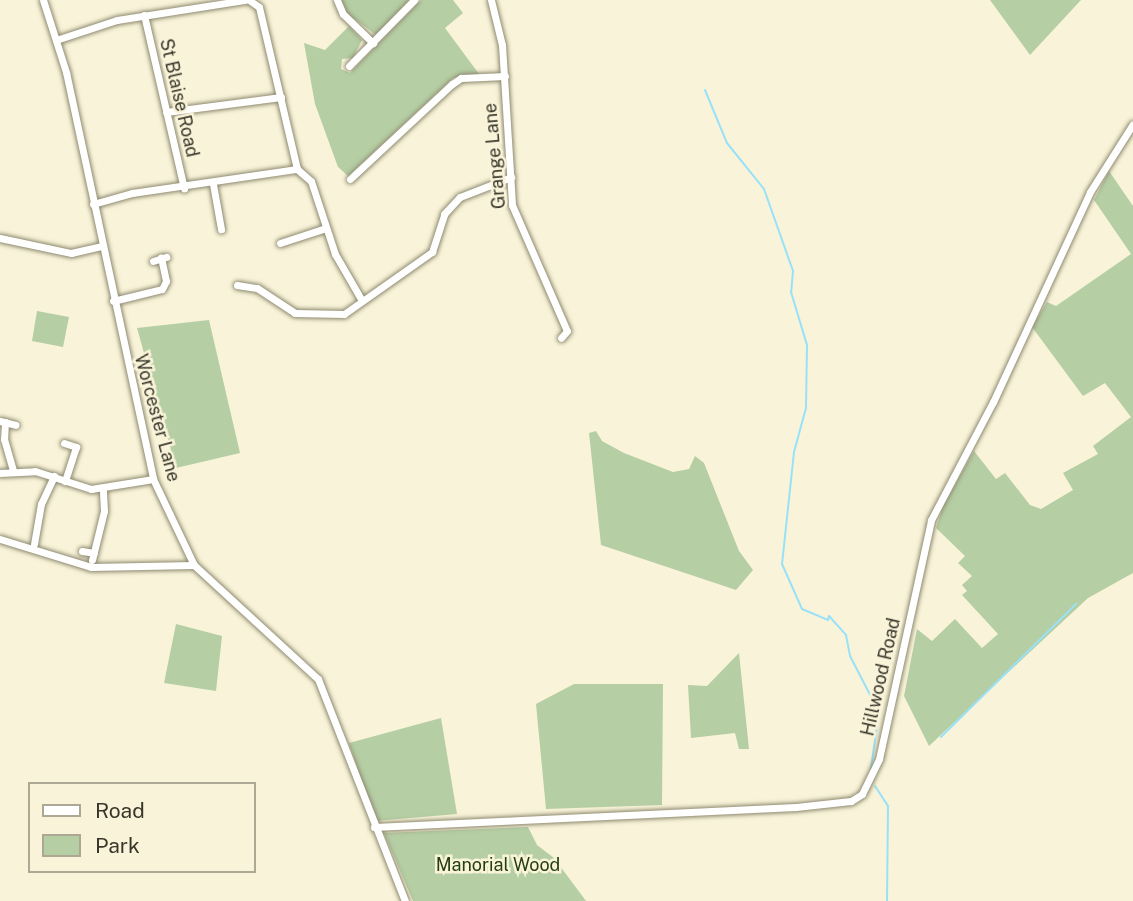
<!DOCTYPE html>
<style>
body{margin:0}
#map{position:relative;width:1133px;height:901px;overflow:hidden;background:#f9f4d9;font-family:"Public Sans",sans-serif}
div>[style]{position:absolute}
.green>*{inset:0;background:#b5cea4}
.stream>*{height:2px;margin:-1px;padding:0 1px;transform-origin:1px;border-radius:1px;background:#99e1f8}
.roads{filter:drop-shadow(0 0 2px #8e8a71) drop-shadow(0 0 2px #8e8a71)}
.street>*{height:7px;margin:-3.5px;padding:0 3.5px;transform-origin:3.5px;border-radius:3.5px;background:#fff}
span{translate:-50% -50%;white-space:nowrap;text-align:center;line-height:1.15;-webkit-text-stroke:5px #f9f4d9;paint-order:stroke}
.street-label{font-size:18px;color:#38362b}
.park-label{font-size:18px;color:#263f11}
.legend{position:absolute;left:28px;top:782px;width:228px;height:91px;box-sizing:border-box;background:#f9f4d9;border:2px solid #aca893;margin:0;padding:9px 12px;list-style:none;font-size:21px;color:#38362b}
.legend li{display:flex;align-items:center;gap:14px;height:35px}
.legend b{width:35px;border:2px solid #aca893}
</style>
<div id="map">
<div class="green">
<div style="clip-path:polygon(340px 0,409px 0,376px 35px,344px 11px)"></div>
<div style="clip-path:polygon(421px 0,453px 0,463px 13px,445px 28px,479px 74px,453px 78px,348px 176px,338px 167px,315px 104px,304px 43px,325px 50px,349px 26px,362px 40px,353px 58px,342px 59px,341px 69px,350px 73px)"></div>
<div style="clip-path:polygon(990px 0,1081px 0,1030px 55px)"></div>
<div style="clip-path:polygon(1109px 171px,1133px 206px,1133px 573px,1088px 598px,929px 746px,904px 696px,917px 629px,932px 641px,955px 619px,982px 648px,998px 634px,962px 595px,967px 591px,962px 585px,972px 576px,958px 563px,965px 556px,936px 528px,943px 506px,974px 451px,996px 479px,1005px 473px,1030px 505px,1041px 509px,1073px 490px,1063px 473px,1098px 454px,1093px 446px,1131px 417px,1105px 383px,1083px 396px,1032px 327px,1047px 302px,1056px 306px,1131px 254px,1094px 200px)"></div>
<div style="clip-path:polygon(37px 311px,69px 317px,63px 347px,32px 341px)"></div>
<div style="clip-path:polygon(209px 320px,240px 453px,176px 468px,137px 328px)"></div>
<div style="clip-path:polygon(596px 431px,602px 441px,624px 453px,673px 472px,689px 469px,695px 456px,704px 463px,739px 551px,753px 570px,736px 590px,601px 545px,589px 433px)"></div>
<div style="clip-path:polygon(176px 624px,222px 636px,216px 691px,164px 683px)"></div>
<div style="clip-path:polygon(739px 653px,749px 749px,739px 749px,735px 733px,691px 738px,688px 685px,707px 686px)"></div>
<div style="clip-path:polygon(574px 684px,663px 684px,662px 805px,546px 809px,536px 704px)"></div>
<div style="clip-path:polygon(441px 718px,457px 814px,375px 821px,349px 743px)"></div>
<div style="clip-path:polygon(528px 827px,537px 845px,554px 858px,586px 901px,413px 901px,384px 833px)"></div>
</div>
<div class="stream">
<div style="left:705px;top:90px;width:57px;rotate:67.5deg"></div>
<div style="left:727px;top:143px;width:59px;rotate:51.2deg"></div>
<div style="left:764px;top:189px;width:87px;rotate:70.5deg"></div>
<div style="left:793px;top:271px;width:21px;rotate:95deg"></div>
<div style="left:791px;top:292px;width:55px;rotate:73.2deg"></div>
<div style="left:807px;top:345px;width:63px;rotate:90.9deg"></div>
<div style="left:806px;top:408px;width:46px;rotate:105.3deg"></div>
<div style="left:794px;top:452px;width:113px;rotate:96.1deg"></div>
<div style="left:782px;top:564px;width:49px;rotate:66deg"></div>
<div style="left:802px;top:609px;width:28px;rotate:23deg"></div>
<div style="left:828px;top:620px;width:4px;rotate:-76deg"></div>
<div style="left:829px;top:616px;width:25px;rotate:48deg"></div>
<div style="left:846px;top:635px;width:21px;rotate:79deg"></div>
<div style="left:850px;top:656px;width:63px;rotate:62.6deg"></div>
<div style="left:879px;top:712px;width:57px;rotate:98.1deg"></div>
<div style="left:941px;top:737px;width:190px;rotate:-44.6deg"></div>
<div style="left:875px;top:786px;width:24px;rotate:57deg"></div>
<div style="left:888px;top:806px;width:95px;rotate:90.6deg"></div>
</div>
<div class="roads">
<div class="street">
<div style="left:43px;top:0;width:76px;rotate:72.3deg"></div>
<div style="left:66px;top:72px;width:416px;rotate:77.9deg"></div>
<div style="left:153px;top:479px;width:95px;rotate:64.5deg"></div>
<div style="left:194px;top:565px;width:168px;rotate:42.6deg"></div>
<div style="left:318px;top:679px;width:238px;rotate:68.6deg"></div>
<div style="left:249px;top:0;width:12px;rotate:35deg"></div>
<div style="left:259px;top:7px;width:166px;rotate:76.8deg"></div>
<div style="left:337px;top:0;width:15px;rotate:67deg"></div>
<div style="left:343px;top:14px;width:42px;rotate:44deg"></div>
<div style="left:491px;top:0;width:46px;rotate:76.3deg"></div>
<div style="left:502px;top:45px;width:160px;rotate:86.4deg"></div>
<div style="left:512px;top:205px;width:137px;rotate:66.4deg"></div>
<div style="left:567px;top:331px;width:9px;rotate:131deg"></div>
<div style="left:144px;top:15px;width:178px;rotate:77deg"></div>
<div style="left:56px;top:40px;width:64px;rotate:-18.2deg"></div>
<div style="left:117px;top:20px;width:130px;rotate:-8.9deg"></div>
<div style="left:349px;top:66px;width:93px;rotate:-45.4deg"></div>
<div style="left:166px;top:112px;width:116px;rotate:-7.4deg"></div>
<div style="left:350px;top:179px;width:139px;rotate:-43deg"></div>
<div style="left:452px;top:84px;width:11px;rotate:-34deg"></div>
<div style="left:461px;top:78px;width:44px;rotate:-2.6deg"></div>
<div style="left:213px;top:184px;width:46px;rotate:79.9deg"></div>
<div style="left:93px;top:204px;width:41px;rotate:-15.8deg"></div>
<div style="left:132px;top:193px;width:167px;rotate:-8.3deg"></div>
<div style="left:297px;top:169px;width:18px;rotate:41deg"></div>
<div style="left:311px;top:181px;width:77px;rotate:71.8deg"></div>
<div style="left:335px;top:254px;width:52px;rotate:60deg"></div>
<div style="left:0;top:238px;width:73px;rotate:11.9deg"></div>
<div style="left:71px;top:253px;width:32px;rotate:-13deg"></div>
<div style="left:280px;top:243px;width:48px;rotate:-18.1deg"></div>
<div style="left:153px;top:261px;width:14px;rotate:-17deg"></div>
<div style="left:237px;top:285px;width:20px;rotate:9deg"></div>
<div style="left:257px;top:288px;width:45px;rotate:33.3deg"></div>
<div style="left:295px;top:313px;width:49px;rotate:1.2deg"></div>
<div style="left:344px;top:314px;width:108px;rotate:-35.2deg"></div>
<div style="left:432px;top:252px;width:40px;rotate:-72deg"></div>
<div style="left:444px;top:214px;width:23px;rotate:-47deg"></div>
<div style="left:460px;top:197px;width:55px;rotate:-21.4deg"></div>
<div style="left:113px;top:301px;width:50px;rotate:-13.8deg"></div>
<div style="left:162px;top:289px;width:9px;rotate:-63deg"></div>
<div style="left:166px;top:281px;width:24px;rotate:-102deg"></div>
<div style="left:0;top:421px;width:16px;rotate:14deg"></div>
<div style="left:5px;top:422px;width:17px;rotate:93deg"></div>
<div style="left:4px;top:439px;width:32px;rotate:74deg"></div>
<div style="left:64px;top:443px;width:13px;rotate:18deg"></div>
<div style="left:76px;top:447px;width:36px;rotate:108deg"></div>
<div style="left:0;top:473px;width:35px;rotate:-3deg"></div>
<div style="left:35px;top:471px;width:59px;rotate:17.8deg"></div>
<div style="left:91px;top:489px;width:63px;rotate:-9.2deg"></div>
<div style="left:0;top:539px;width:95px;rotate:17.1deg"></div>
<div style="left:91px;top:567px;width:103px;rotate:-1.1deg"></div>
<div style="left:34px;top:544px;width:41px;rotate:-80.1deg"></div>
<div style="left:41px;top:504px;width:31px;rotate:-65deg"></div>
<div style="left:82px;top:551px;width:12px;rotate:9deg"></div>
<div style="left:92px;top:560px;width:50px;rotate:-76.2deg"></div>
<div style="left:104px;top:511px;width:21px;rotate:-93deg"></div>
<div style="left:374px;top:827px;width:422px;rotate:-2.7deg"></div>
<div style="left:796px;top:807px;width:55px;rotate:-6.2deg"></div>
<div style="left:851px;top:801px;width:13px;rotate:-32deg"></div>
<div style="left:862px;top:794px;width:39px;rotate:-64deg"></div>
<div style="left:879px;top:759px;width:245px;rotate:-77.7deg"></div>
<div style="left:931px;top:520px;width:133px;rotate:-62.3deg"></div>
<div style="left:993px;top:402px;width:231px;rotate:-65.2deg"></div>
<div style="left:1090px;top:192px;width:80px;rotate:-57.7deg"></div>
</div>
</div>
<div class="street-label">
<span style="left:179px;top:98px;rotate:77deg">St Blaise Road</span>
<span style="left:495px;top:156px;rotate:-95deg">Grange Lane</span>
<span style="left:157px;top:418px;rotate:75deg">Worcester Lane</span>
<span style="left:881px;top:677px;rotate:-77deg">Hillwood Road</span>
</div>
<div class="park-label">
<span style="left:498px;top:865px">Manorial Wood</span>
</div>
<ul class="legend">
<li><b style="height:9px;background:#fff"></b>Road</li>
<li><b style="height:19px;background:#b5cea4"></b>Park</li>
</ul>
</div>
